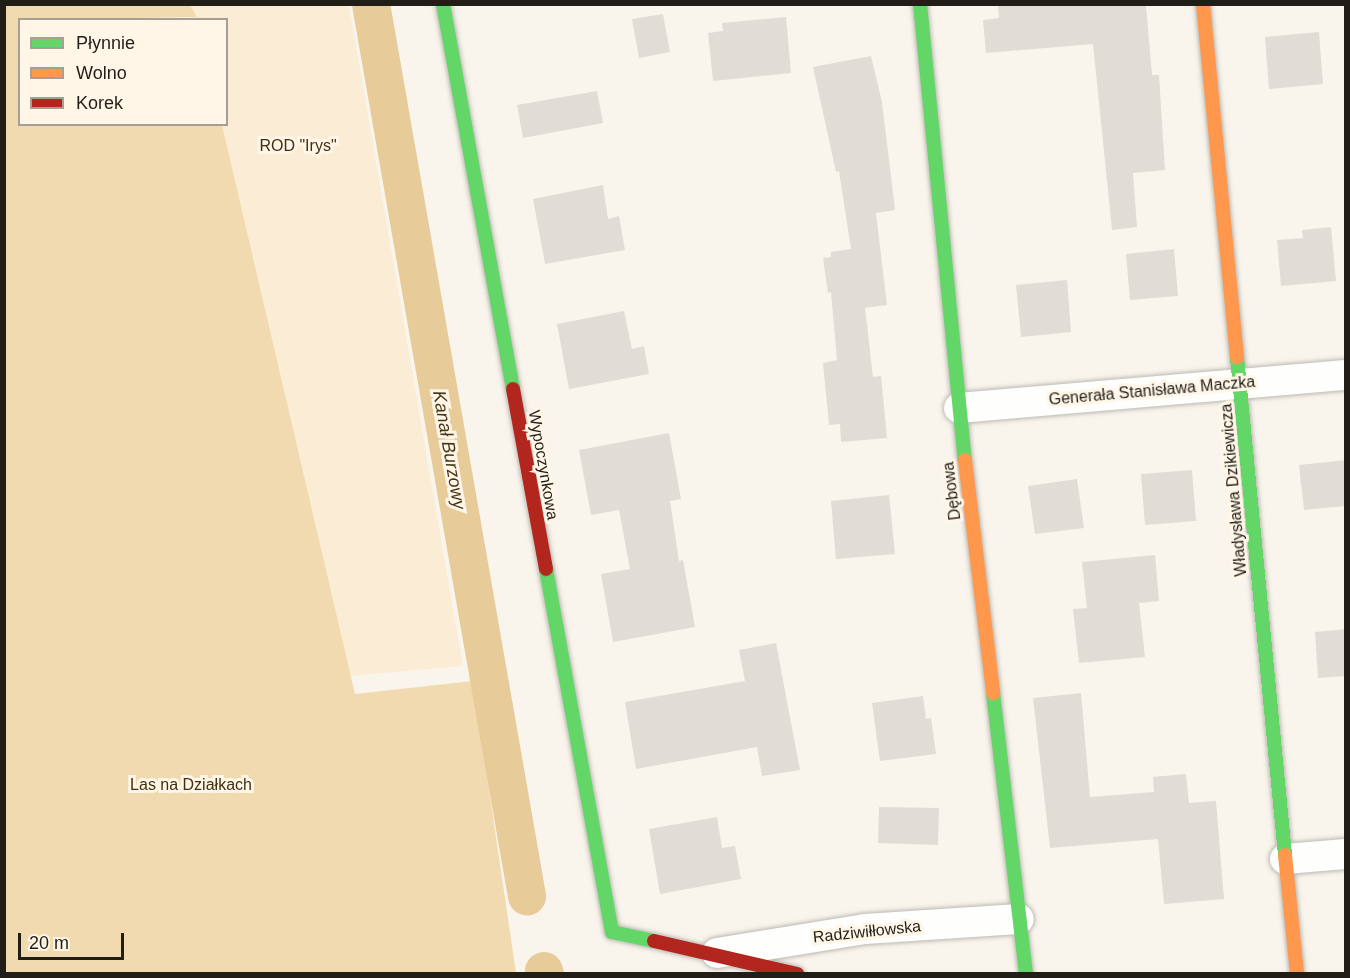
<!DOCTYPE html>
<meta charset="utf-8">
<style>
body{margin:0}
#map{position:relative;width:1350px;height:978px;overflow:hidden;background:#f9f5ed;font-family:Arial,sans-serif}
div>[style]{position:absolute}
.green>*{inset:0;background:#fbedd5}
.forest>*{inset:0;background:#f1daaf}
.canal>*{height:38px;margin:-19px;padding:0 19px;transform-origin:19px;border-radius:19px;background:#e7cb98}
.building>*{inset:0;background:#e0ddd6}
.roads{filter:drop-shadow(0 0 2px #bcbab3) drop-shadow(0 0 2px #bcbab3)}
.street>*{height:30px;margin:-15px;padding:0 15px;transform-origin:15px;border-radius:15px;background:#fefefc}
.fast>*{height:14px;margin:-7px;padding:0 7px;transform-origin:7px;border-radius:7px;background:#63d668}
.slow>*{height:14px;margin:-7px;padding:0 7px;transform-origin:7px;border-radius:7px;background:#ff974d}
.jam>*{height:14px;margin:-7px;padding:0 7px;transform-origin:7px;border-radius:7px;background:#b3261e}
span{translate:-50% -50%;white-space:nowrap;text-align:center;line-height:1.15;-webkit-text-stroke:6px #fff6e7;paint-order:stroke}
.park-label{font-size:16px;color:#403011}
.street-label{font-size:16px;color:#211e18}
.water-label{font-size:18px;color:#463617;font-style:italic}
.frame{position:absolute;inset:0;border:6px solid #211e18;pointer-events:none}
.legend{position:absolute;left:18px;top:18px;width:210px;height:108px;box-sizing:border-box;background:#fff6e7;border:2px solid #a6a094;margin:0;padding:8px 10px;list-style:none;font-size:18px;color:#211e18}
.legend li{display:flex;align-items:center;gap:12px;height:30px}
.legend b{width:30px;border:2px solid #a6a094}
.scale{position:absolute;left:18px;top:933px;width:106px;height:27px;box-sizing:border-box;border:3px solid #211e18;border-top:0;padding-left:8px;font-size:18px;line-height:21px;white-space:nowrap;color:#211e18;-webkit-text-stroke:4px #fff6e7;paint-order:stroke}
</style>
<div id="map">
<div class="green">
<div style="clip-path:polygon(186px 5px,349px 5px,463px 666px,349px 676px,217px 125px,226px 124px,226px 20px,192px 19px)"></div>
</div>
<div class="forest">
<div style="clip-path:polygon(5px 4px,190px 5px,197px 17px,20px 20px,20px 124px,222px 125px,355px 694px,473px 681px,516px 973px,5px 973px)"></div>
</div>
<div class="canal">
<div style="left:371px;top:4px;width:906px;rotate:80.08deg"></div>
<div style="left:544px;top:971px;width:3px;rotate:72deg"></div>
</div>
<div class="building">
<div style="clip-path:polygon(998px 4px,1146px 6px,1152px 75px,1159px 75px,1165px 170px,1133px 173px,1137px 227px,1112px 230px,1093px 44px,986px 53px,983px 20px,999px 18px)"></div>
<div style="clip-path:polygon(663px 14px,670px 52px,639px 58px,632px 19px)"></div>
<div style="clip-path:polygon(786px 17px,791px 73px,713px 81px,708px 33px,723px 31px,722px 23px)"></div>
<div style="clip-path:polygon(1319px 32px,1323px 84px,1269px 89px,1265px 37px)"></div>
<div style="clip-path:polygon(871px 56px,882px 102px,895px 210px,876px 213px,887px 305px,865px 308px,873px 377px,881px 376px,887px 438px,841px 442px,840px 424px,829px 425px,823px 363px,837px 360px,831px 292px,828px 293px,823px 258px,831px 257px,831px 252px,851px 249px,839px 171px,836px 172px,813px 67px)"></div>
<div style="clip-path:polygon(597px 91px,603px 123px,523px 138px,517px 105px)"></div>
<div style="clip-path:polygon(603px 185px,608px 219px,619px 216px,625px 250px,545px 264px,533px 199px)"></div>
<div style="clip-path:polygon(1331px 227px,1336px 281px,1281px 286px,1277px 240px,1303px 238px,1302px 230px)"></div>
<div style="clip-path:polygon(1174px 249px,1178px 296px,1130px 300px,1126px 254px)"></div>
<div style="clip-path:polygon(1067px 280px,1071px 332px,1021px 337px,1016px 285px)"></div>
<div style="clip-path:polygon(624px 311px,632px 349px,644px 346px,649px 374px,569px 389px,557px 324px)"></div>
<div style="clip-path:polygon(669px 433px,681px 499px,670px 501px,679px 561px,683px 560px,695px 627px,613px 642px,601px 574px,630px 569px,619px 510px,591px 515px,579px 450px)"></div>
<div style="clip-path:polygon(1346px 460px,1346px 506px,1304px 510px,1299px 465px)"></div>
<div style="clip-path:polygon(1192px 470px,1196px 521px,1145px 525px,1141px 474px)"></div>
<div style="clip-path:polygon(1077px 479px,1084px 528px,1035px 534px,1028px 486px)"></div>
<div style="clip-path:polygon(889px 495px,895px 554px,836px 559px,831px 501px)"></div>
<div style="clip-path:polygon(1155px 555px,1159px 601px,1139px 603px,1145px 657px,1079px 663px,1073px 609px,1087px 608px,1082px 562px)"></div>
<div style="clip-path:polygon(1346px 629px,1346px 676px,1318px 678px,1315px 632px)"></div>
<div style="clip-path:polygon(776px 643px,800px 770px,762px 776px,757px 747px,636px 769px,625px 702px,745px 681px,739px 650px)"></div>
<div style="clip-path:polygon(1081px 693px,1090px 797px,1154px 792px,1153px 777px,1186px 774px,1189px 803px,1216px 801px,1224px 899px,1164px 904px,1158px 839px,1050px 848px,1033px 698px)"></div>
<div style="clip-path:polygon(923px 696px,926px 719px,931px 718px,936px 754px,880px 761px,872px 703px)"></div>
<div style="clip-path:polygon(879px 807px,939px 808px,938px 845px,878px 843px)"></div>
<div style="clip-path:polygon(717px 817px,722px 848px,735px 846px,741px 879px,660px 894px,649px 829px)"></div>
</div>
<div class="roads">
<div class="street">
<div style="left:959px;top:408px;width:388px;rotate:-4.9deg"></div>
<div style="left:1285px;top:859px;width:61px;rotate:-4.7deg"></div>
<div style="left:717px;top:953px;width:150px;rotate:-9.2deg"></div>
<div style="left:865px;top:929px;width:154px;rotate:-3.7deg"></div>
</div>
<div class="fast">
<div style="left:443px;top:4px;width:391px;rotate:79.7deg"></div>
<div style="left:920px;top:4px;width:458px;rotate:84.4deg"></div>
<div style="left:1237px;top:357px;width:500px;rotate:84.49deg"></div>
<div style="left:546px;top:569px;width:369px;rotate:79.7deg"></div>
<div style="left:612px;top:932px;width:43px;rotate:12.1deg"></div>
<div style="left:993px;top:693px;width:283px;rotate:83.3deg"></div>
</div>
<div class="slow">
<div style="left:1203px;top:4px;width:355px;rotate:84.5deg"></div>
<div style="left:965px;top:460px;width:235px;rotate:83.1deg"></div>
<div style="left:1285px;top:855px;width:120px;rotate:84.2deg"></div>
</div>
<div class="jam">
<div style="left:513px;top:389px;width:183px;rotate:79.6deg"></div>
<div style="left:654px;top:941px;width:147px;rotate:13deg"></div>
</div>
</div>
<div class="park-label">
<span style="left:298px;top:146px">ROD "Irys"</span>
<span style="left:191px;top:785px">Las na Działkach</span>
</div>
<div class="street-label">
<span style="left:1152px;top:391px;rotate:-5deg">Generała Stanisława Maczka</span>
<span style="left:543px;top:465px;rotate:80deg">Wypoczynkowa</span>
<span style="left:1234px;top:490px;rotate:-95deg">Władysława Dzikiewicza</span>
<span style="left:952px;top:491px;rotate:-97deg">Dębowa</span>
<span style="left:867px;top:932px;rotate:-6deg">Radziwiłłowska</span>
</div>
<div class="water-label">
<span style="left:449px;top:450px;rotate:80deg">Kanał Burzowy</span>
</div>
<div class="frame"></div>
<ul class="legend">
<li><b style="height:8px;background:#63d668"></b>Płynnie</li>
<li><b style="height:8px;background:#ff974d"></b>Wolno</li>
<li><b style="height:8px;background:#b3261e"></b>Korek</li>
</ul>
<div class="scale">20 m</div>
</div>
